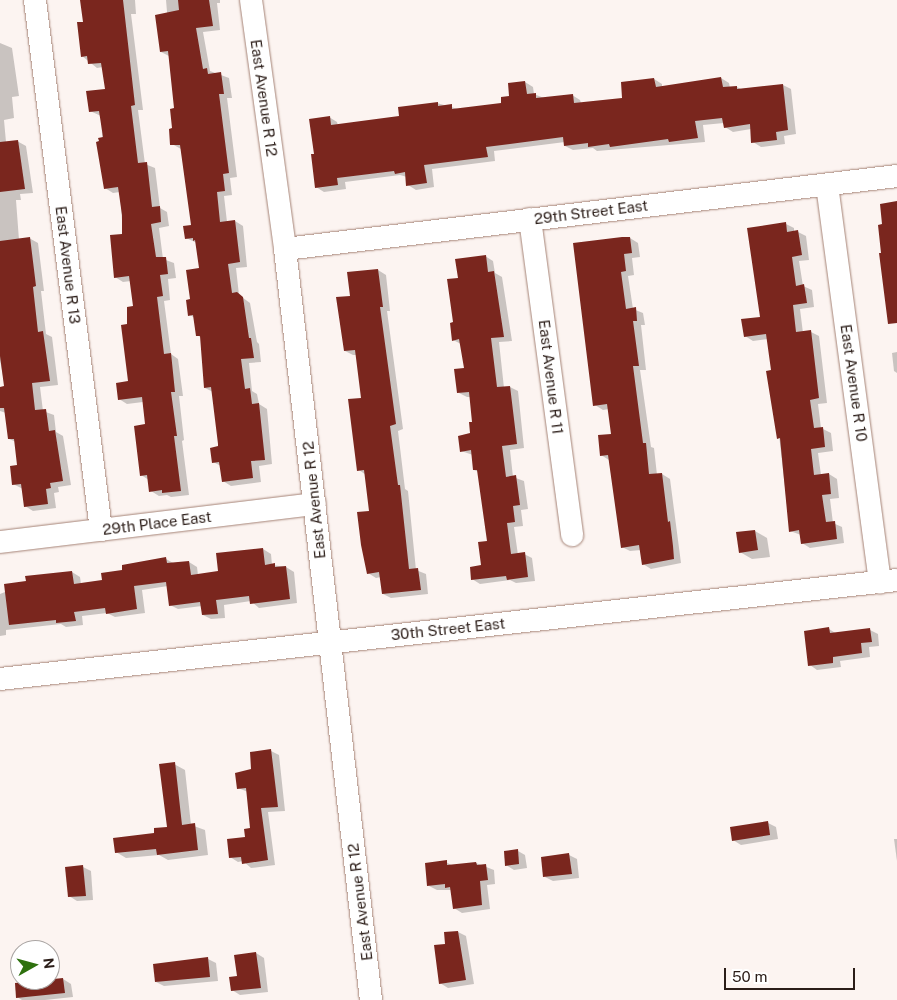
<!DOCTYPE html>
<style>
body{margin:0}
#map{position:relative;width:897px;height:1000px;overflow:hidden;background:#fcf4f1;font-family:"Public Sans",sans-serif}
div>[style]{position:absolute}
.shadow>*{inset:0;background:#0003}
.building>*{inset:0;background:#7a261e}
.roads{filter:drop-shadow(0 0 1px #a58376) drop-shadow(0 0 1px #a58376)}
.minor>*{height:22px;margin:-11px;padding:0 11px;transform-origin:11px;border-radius:11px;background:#fff}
span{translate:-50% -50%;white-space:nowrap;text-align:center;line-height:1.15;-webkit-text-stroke:5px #fff;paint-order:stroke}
.street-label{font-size:15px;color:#2b1d18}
.north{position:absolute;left:10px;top:940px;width:50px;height:50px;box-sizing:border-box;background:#fff;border:1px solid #aaa5a3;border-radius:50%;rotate:83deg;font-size:14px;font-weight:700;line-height:20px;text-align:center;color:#2b1d18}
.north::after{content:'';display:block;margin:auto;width:18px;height:22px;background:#2e710e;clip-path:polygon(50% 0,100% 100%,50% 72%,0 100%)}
.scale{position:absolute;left:724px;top:968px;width:131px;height:22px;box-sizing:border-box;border:2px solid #2b1d18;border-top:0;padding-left:6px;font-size:15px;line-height:18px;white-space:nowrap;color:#2b1d18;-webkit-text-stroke:4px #fff;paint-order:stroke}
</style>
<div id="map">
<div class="shadow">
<div style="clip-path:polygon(82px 0,135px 0,136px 14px,131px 14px,143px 110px,138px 110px,145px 164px,155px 168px,160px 208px,167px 212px,169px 226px,159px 228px,163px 259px,174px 263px,176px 278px,168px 279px,170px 300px,164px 301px,171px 354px,178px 359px,183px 396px,179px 396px,184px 440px,182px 441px,189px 495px,171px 497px,167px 495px,159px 496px,151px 491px,149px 480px,141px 475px,146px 425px,143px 402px,127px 404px,119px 399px,129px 382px,129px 325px,134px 307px,131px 281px,123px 282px,115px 277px,123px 235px,120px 192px,113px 193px,105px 188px,101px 116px,90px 111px,106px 90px,103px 67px,97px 68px,82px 56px,85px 23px)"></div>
<div style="clip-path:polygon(166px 0,220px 0,220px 3px,217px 3px,220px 30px,203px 32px,210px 71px,229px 78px,232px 98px,227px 98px,237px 177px,230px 178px,232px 195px,224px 196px,227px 222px,235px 221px,243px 226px,247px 267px,236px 268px,239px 295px,250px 303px,257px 342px,259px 344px,261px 362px,249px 363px,252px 391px,257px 394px,259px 404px,267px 409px,272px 464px,259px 466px,261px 482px,231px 486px,223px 481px,221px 466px,213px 462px,219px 447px,213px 392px,205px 388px,202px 338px,197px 335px,195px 318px,190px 315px,201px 269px,197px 243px,186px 238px,192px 226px,181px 149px,172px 144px,175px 110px,169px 56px,161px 52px,167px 12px)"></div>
<div style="clip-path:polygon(0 43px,12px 48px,19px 96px,12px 97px,14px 118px,4px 120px,6px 142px,17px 141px,26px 146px,33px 193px,20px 194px,21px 200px,16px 200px,19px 240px,29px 238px,38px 243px,44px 291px,41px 291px,46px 334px,52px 337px,58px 385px,40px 387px,43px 411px,54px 415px,56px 432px,63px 436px,71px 485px,58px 487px,59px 492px,54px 493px,56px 508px,33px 511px,25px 506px,23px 489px,13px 484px,19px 466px,16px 442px,9px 439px,6px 413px,0 411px,0 388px,5px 387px,0 360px)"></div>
<div style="clip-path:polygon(721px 78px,729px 83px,730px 88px,737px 87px,741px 89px,783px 85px,791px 89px,796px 134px,784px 136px,785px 144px,761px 147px,753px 142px,751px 129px,733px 132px,725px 127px,724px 123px,703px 125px,705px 142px,597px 151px,593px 148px,573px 150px,565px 146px,565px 142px,494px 151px,495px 161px,432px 169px,434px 187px,416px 190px,408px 185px,407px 177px,400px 175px,345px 182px,346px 189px,324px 192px,316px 187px,315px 155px,329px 117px,337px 122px,338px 126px,401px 118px,437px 103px,458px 109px,503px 104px,525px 82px,533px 87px,534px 94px,544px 98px,572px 95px,580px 100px,581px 103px,623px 99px,654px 79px,662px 84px,662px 87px)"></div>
<div style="clip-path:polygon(786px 224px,794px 228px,794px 232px,798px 232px,806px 236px,809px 260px,799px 261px,803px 286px,812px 290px,814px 307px,800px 309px,803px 333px,811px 332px,819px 336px,827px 403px,818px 404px,821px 428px,831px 433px,833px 451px,818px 453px,821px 475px,829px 474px,837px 479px,839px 498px,830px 499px,833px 523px,842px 527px,844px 543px,810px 548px,802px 543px,801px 535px,790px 531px,768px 339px,753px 341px,745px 336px,762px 318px)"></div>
<div style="clip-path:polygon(630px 238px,638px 243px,640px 257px,632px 258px,634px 275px,628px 276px,633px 309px,643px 313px,645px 325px,641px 325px,646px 370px,640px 370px,651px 447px,654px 448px,657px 475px,662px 474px,670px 479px,681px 563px,651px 569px,643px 564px,641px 550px,630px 551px,622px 547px,609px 460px,601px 455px,612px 435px,609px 409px,603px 410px,595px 405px,574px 244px)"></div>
<div style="clip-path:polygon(485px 256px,493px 261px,495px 273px,502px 277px,512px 341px,499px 342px,504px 388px,510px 387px,518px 391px,524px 448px,510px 450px,513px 477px,524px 481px,528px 509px,521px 510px,523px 526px,514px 527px,518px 555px,524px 554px,532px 558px,535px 581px,516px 583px,510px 580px,480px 584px,472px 579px,482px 566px,488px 542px,479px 472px,474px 470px,473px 455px,461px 451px,472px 434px,474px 423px,470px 397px,467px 397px,459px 393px,465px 369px,461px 344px,453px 340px,459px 279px)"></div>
<div style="clip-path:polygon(378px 270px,386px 275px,390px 311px,387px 311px,403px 429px,398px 431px,405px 489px,408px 491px,416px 570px,426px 574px,428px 594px,391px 598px,383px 594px,381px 577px,376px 578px,368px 573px,371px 512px,366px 475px,359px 470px,362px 399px,357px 355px,353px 355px,345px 351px,352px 297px)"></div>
<div style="clip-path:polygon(897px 352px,897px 373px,894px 371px,892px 353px)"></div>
<div style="clip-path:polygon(755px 531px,767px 538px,770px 557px,752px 559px,740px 552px)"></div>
<div style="clip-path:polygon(263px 549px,271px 554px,272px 565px,286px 567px,294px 572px,297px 603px,259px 608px,251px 601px,224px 605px,225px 618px,211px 619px,203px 615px,202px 606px,178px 609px,170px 605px,168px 586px,142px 590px,145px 613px,115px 617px,107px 613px,82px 616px,83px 625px,66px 627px,61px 624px,6px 630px,6px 635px,0 636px,0 594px,27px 583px,72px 572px,80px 577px,81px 584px,103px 581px,124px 571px,166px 559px,175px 564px,189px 562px,197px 567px,198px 575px,220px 572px)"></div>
<div style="clip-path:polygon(829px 629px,837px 634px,870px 630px,878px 634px,879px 646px,869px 647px,870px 657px,840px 661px,841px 667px,817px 670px,810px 665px)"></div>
<div style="clip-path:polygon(271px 751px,279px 755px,285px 811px,268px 812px,275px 865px,251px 868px,243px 861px,238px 862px,230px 857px,252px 829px,248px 792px,238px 788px)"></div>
<div style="clip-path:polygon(174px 764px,185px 770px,191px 825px,205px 830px,208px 855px,168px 860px,159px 855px,126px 858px,116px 852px,168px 828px)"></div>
<div style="clip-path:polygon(768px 823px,776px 827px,778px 839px,741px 845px,733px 840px)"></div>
<div style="clip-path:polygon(894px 839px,897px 839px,897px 861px)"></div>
<div style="clip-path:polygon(518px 851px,525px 855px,527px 868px,514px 870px,506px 865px)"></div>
<div style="clip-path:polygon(569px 855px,577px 859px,579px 878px,553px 881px,545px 877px)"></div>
<div style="clip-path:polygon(446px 862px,453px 866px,476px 863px,494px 870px,495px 884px,487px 885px,490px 909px,462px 913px,454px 908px,452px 890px,437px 890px,429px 886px)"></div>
<div style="clip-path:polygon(83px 867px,91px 871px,93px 900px,77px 901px,69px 896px)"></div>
<div style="clip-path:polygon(458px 932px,466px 936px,474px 984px,448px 988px,440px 983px,446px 945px)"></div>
<div style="clip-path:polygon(256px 953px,264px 958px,268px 992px,240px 995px,232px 990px,238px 977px)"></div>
<div style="clip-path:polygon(208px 959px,216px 963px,218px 981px,164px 986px,156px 982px)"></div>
<div style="clip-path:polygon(63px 979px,71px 984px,73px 997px,45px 1000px,22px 1000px,17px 997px,16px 984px)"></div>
</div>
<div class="building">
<div style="clip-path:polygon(80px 0,123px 0,135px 105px,131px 106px,138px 163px,147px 162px,152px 207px,160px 206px,161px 222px,151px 224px,156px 257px,166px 257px,168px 274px,160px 275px,163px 296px,157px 297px,164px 354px,171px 353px,175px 392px,171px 392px,177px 436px,174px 436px,181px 491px,162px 493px,162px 490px,149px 492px,147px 475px,140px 476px,134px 426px,145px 424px,142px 397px,118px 400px,116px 383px,128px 381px,121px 325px,127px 324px,127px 307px,133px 306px,129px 276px,114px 278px,110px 235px,122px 234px,122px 215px,118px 187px,104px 189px,96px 142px,99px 141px,98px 138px,103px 137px,99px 111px,89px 112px,86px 91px,105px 89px,101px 63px,88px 64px,87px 56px,81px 57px,77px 22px,83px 22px)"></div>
<div style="clip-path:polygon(178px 0,209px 0,213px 26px,196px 28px,203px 69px,207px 68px,208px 74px,221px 72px,224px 94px,219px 94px,229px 173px,223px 174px,225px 191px,217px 192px,220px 222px,235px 220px,240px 262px,228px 264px,232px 293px,237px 292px,243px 297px,249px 338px,251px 338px,254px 358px,241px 359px,245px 389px,250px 388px,252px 404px,259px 403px,265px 460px,251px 461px,253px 478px,222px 482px,219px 462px,212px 463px,210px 448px,218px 446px,218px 444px,211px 387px,204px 388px,200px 336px,196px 336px,193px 315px,188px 316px,186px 300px,190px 299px,186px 270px,199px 268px,195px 240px,193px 241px,193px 238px,185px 239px,183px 226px,191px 225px,180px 145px,170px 145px,169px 129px,172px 128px,170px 109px,174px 108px,168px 51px,160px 52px,155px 15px,179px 10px)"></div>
<div style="clip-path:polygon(721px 77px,723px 87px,737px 86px,737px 89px,783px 84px,788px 130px,776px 132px,777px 140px,751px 143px,750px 124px,724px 128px,722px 118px,695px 121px,698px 138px,669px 142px,668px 139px,610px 147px,609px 144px,588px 147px,588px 143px,564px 146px,563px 137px,486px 147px,488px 157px,424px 165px,427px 183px,406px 186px,405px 172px,395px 174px,394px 171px,337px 178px,338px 185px,315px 188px,311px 154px,314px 154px,309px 119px,330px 116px,331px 125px,399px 116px,398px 107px,438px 102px,438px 106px,452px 104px,452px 109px,501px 103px,501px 97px,509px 96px,508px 83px,525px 81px,527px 94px,536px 93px,536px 98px,573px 94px,574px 103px,622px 98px,621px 82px,654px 78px,656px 87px)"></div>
<div style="clip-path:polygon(18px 140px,25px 189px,0 192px,0 142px)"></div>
<div style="clip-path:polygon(897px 201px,897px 323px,888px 324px,879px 253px,881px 253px,878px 225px,882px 224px,880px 204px)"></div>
<div style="clip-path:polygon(786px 222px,787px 232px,798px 230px,802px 255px,792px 257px,796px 286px,804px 284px,807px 303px,793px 305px,796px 332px,811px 330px,819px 398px,810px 400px,814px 428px,823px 427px,825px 447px,811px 449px,814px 475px,829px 473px,831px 494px,822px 495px,826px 522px,835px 521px,837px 539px,801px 544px,799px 530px,789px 532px,780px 438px,777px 439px,766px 371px,771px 370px,766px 334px,744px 337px,741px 319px,760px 317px,747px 228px)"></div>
<div style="clip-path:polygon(30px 237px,36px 286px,33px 287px,38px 332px,43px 331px,50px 381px,32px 383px,35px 410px,46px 409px,49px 431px,55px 430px,63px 481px,50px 483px,51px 488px,46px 489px,48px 504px,24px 507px,21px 484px,12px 485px,10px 466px,17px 465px,14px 439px,8px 439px,4px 408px,0 408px,0 387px,4px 386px,0 356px,0 241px)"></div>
<div style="clip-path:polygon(622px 237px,630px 237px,632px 253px,624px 254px,626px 271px,621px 272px,626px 309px,636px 307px,637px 321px,633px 321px,639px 366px,633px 366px,643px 443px,646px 443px,649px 474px,662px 473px,668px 522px,670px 521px,673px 546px,674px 559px,642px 565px,639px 545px,621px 548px,608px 455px,600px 456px,598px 435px,611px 434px,607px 404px,593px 406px,573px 243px)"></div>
<div style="clip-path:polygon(486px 255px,488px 272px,494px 271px,504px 337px,491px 338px,497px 387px,510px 386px,517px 444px,502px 446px,506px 477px,516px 475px,520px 505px,513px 506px,515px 522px,507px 523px,511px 554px,525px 552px,528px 577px,507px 580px,506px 576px,471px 580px,470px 567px,481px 565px,478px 542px,487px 541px,477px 470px,473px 470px,471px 450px,460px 452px,458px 436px,470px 433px,469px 422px,472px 422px,469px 392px,457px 393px,454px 369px,464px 368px,459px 339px,452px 341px,450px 323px,453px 322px,447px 279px,458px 278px,455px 259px)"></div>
<div style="clip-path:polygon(378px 269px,383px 307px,380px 307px,396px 424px,390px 426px,398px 485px,400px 485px,409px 569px,418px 568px,421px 590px,382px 594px,379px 572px,367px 574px,361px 545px,357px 512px,369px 511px,364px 470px,357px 471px,348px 399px,361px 398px,355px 350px,344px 351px,336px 297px,350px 296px,347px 272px)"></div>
<div style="clip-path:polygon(755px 530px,758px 550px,739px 553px,736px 532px)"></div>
<div style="clip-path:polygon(263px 548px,265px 565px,275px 563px,275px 567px,286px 566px,290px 599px,250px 604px,249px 596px,216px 600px,218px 614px,202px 615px,200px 602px,169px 606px,166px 582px,134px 586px,137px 609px,106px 614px,105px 608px,74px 612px,76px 621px,56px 623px,56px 620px,9px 625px,4px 584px,26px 581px,25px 576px,72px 571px,74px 584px,102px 580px,101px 573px,122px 570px,122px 565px,166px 557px,167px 563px,189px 561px,191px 575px,218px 571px,216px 553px)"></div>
<div style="clip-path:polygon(829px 627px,830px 633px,870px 628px,872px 642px,861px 643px,862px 653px,833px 657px,833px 663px,808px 666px,804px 631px)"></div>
<div style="clip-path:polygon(271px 749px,278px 807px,261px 808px,268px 860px,242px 864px,241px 857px,229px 858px,227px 839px,245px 837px,244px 829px,250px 828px,246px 788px,237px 789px,235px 773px,251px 769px,250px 752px)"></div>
<div style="clip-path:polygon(175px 762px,182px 825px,195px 823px,198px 850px,157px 855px,156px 849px,115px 853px,113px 838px,154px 833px,154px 828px,167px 827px,159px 764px)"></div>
<div style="clip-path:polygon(768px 821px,770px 835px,732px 841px,730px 827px)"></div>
<div style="clip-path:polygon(518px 849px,519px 864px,505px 866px,504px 851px)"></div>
<div style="clip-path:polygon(569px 853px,572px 874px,543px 877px,541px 857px)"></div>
<div style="clip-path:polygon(447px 860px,447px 865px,476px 862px,477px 865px,486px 864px,488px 880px,480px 881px,482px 905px,453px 909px,450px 887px,445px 888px,445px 884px,427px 886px,425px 863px)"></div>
<div style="clip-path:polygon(83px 865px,86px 896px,68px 897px,65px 867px)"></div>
<div style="clip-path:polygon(458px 931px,466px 980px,439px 984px,434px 945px,445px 944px,444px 932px)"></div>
<div style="clip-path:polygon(256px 952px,261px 988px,231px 991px,229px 977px,237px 976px,234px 955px)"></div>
<div style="clip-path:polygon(208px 957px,210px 977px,155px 982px,153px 964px)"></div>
<div style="clip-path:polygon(63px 978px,65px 993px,16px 998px,15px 983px)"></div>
</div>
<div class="roads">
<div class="minor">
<div style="left:35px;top:0;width:534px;rotate:82.9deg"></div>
<div style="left:251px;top:0;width:251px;rotate:82.2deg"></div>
<div style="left:285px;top:249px;width:756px;rotate:83.47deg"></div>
<div style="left:827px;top:185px;width:401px;rotate:82.4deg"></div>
<div style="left:530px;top:219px;width:319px;rotate:82.4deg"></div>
<div style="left:285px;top:249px;width:616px;rotate:-6.8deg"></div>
<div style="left:0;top:542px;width:317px;rotate:-6.9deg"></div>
<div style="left:0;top:679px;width:902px;rotate:-6.3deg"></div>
</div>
</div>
<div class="street-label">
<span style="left:264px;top:98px;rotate:82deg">East Avenue R 12</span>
<span style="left:591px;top:212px;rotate:-7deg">29th Street East</span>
<span style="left:68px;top:265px;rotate:83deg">East Avenue R 13</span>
<span style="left:551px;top:377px;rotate:83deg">East Avenue R 11</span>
<span style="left:854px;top:383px;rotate:82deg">East Avenue R 10</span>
<span style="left:314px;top:500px;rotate:-96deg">East Avenue R 12</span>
<span style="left:157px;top:523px;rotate:-7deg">29th Place East</span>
<span style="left:448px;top:629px;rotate:-6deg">30th Street East</span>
<span style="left:360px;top:902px;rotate:-97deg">East Avenue R 12</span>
</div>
<div class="north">N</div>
<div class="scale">50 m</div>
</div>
